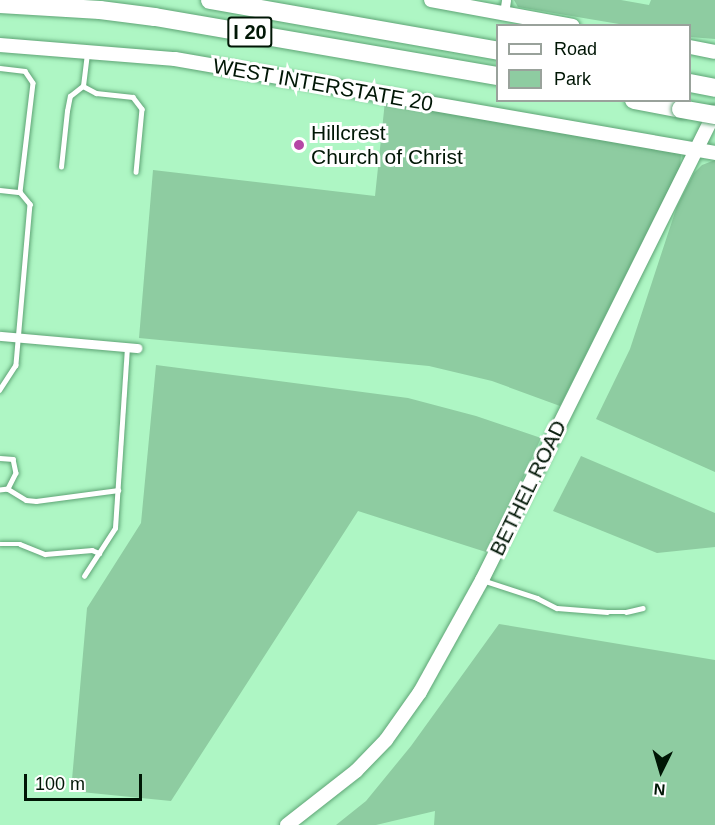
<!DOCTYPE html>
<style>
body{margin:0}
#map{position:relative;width:715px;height:825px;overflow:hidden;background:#aef6c4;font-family:Helvetica,sans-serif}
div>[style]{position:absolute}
.green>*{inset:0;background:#8ecca1}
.roads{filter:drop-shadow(0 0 2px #5ea475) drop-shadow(0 0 2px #5ea475)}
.lane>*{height:4.5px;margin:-2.25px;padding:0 2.25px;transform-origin:2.25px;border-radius:2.25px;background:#fff}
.street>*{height:9px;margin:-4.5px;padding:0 4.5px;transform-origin:4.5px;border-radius:4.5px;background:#fff}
.secondary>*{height:14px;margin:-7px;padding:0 7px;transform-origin:7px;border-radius:7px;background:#fff}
.highway>*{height:18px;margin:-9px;padding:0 9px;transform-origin:9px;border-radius:9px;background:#fff}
.bridges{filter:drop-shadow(0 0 2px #5ea475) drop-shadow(0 0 2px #5ea475)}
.highway-bridge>*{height:18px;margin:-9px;padding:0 9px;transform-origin:9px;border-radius:9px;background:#fff}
.dots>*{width:16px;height:16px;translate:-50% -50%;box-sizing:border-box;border:3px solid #fff;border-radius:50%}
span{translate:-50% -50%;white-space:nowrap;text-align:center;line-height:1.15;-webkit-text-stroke:6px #fff;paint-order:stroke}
.shield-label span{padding:2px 4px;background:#fff;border:2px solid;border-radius:4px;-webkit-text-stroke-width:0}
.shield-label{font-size:20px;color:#001605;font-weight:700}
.street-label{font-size:21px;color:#001605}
.poi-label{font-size:21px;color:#001605}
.left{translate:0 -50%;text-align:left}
.legend{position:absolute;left:496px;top:24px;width:195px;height:78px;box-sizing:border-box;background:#fff;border:2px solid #99a29b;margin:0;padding:8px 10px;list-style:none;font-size:18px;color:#001605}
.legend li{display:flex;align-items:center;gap:12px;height:30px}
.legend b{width:30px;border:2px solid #99a29b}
.north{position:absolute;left:631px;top:741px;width:60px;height:60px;-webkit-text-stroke:4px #fff;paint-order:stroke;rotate:185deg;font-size:16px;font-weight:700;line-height:24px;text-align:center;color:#001605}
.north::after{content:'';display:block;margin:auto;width:21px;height:27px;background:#001605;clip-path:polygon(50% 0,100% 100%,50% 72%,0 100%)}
.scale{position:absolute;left:24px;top:774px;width:118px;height:27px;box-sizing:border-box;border:3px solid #001605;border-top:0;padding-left:8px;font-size:18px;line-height:21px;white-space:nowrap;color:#001605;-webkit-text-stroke:4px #fff;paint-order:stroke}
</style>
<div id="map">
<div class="green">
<div style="clip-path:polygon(514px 0,621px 0,649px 5px,651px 0,715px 0,715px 39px,690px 37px,690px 26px,625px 25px,518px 7px)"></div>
<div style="clip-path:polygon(385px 101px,678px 152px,681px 155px,680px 167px,560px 406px,492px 381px,429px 366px,139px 338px,153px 170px,375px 196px)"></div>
<div style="clip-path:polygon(715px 160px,715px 472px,596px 419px,630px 349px,677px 206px,694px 173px,702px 165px)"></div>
<div style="clip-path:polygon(156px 365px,408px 398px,476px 416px,541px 438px,489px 553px,358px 511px,171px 801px,71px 791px,87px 608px,141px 523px)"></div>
<div style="clip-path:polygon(581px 456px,715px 513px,715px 547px,657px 553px,553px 511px)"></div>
<div style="clip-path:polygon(499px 624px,715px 660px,715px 825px,434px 825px,435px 811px,376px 825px,336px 825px,366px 801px,411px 746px)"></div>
</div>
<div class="roads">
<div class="lane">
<div style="left:0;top:68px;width:25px;rotate:7deg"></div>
<div style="left:25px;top:71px;width:14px;rotate:56deg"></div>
<div style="left:33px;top:83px;width:110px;rotate:96.8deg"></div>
<div style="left:83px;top:86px;width:15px;rotate:28deg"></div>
<div style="left:96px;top:93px;width:37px;rotate:6deg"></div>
<div style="left:133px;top:97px;width:15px;rotate:53deg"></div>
<div style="left:142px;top:109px;width:63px;rotate:95.4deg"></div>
<div style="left:61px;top:167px;width:56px;rotate:-83.9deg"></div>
<div style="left:67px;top:111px;width:15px;rotate:-79deg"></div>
<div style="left:70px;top:96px;width:16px;rotate:-38deg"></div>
<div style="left:83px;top:86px;width:32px;rotate:-83deg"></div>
<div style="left:0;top:190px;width:20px;rotate:6deg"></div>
<div style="left:20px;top:192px;width:16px;rotate:50deg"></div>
<div style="left:30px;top:204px;width:162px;rotate:95deg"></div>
<div style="left:16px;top:365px;width:30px;rotate:123deg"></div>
<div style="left:0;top:458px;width:13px;rotate:4deg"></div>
<div style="left:13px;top:459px;width:14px;rotate:78deg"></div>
<div style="left:16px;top:473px;width:18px;rotate:117deg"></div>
<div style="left:8px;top:489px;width:8px;rotate:173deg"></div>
<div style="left:8px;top:489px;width:21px;rotate:31deg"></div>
<div style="left:26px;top:500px;width:10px;rotate:6deg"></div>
<div style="left:36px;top:501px;width:83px;rotate:-7.6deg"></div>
<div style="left:0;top:544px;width:20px"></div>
<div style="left:20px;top:544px;width:27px;rotate:22deg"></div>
<div style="left:45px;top:554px;width:47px;rotate:-4.9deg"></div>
<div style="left:92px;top:550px;width:8px;rotate:23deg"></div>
<div style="left:84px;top:576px;width:57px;rotate:-57.1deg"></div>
<div style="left:115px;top:528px;width:180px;rotate:-86.2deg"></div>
<div style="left:485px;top:581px;width:55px;rotate:18.1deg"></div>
<div style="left:537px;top:598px;width:22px;rotate:27deg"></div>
<div style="left:557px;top:608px;width:50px;rotate:4.6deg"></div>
<div style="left:607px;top:612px;width:19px"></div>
<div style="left:626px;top:612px;width:17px;rotate:-13deg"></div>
</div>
<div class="street">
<div style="left:504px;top:13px;width:13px;rotate:-81deg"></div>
<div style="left:0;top:336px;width:138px;rotate:5deg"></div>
</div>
<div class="secondary">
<div style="left:431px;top:0;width:144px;rotate:10.4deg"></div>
<div style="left:0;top:45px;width:176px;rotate:4.6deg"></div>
<div style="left:175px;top:59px;width:548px;rotate:9.87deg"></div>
<div style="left:690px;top:47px;width:25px;rotate:11deg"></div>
<div style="left:287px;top:825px;width:88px;rotate:-38deg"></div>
<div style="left:356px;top:771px;width:43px;rotate:-45.9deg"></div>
<div style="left:386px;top:740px;width:59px;rotate:-54.7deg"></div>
<div style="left:420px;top:692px;width:128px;rotate:-61deg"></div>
<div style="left:482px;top:580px;width:523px;rotate:-63.53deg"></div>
</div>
<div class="highway">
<div style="left:210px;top:0;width:292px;rotate:10deg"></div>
<div style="left:0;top:4px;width:100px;rotate:3.4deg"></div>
<div style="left:100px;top:10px;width:55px;rotate:7.3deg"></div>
<div style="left:155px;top:17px;width:348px;rotate:9.8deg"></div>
<div style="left:690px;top:83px;width:25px;rotate:11deg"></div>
<div style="left:634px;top:100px;width:48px;rotate:10.8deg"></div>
</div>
</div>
<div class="bridges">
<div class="highway-bridge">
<div style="left:681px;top:109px;width:35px;rotate:10deg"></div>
</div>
</div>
<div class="dots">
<div style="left:299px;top:145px;background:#b547a5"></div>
</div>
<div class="shield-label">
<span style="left:250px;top:32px">I 20</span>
</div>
<div class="street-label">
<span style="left:323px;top:85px;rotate:10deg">WEST INTERSTATE 20</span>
<span style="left:528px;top:488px;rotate:-64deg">BETHEL ROAD</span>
</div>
<div class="poi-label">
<span class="left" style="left:311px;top:145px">Hillcrest<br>Church of Christ</span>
</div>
<ul class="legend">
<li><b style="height:8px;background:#fff"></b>Road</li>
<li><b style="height:16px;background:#8ecca1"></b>Park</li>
</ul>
<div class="north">N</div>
<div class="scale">100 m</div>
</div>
